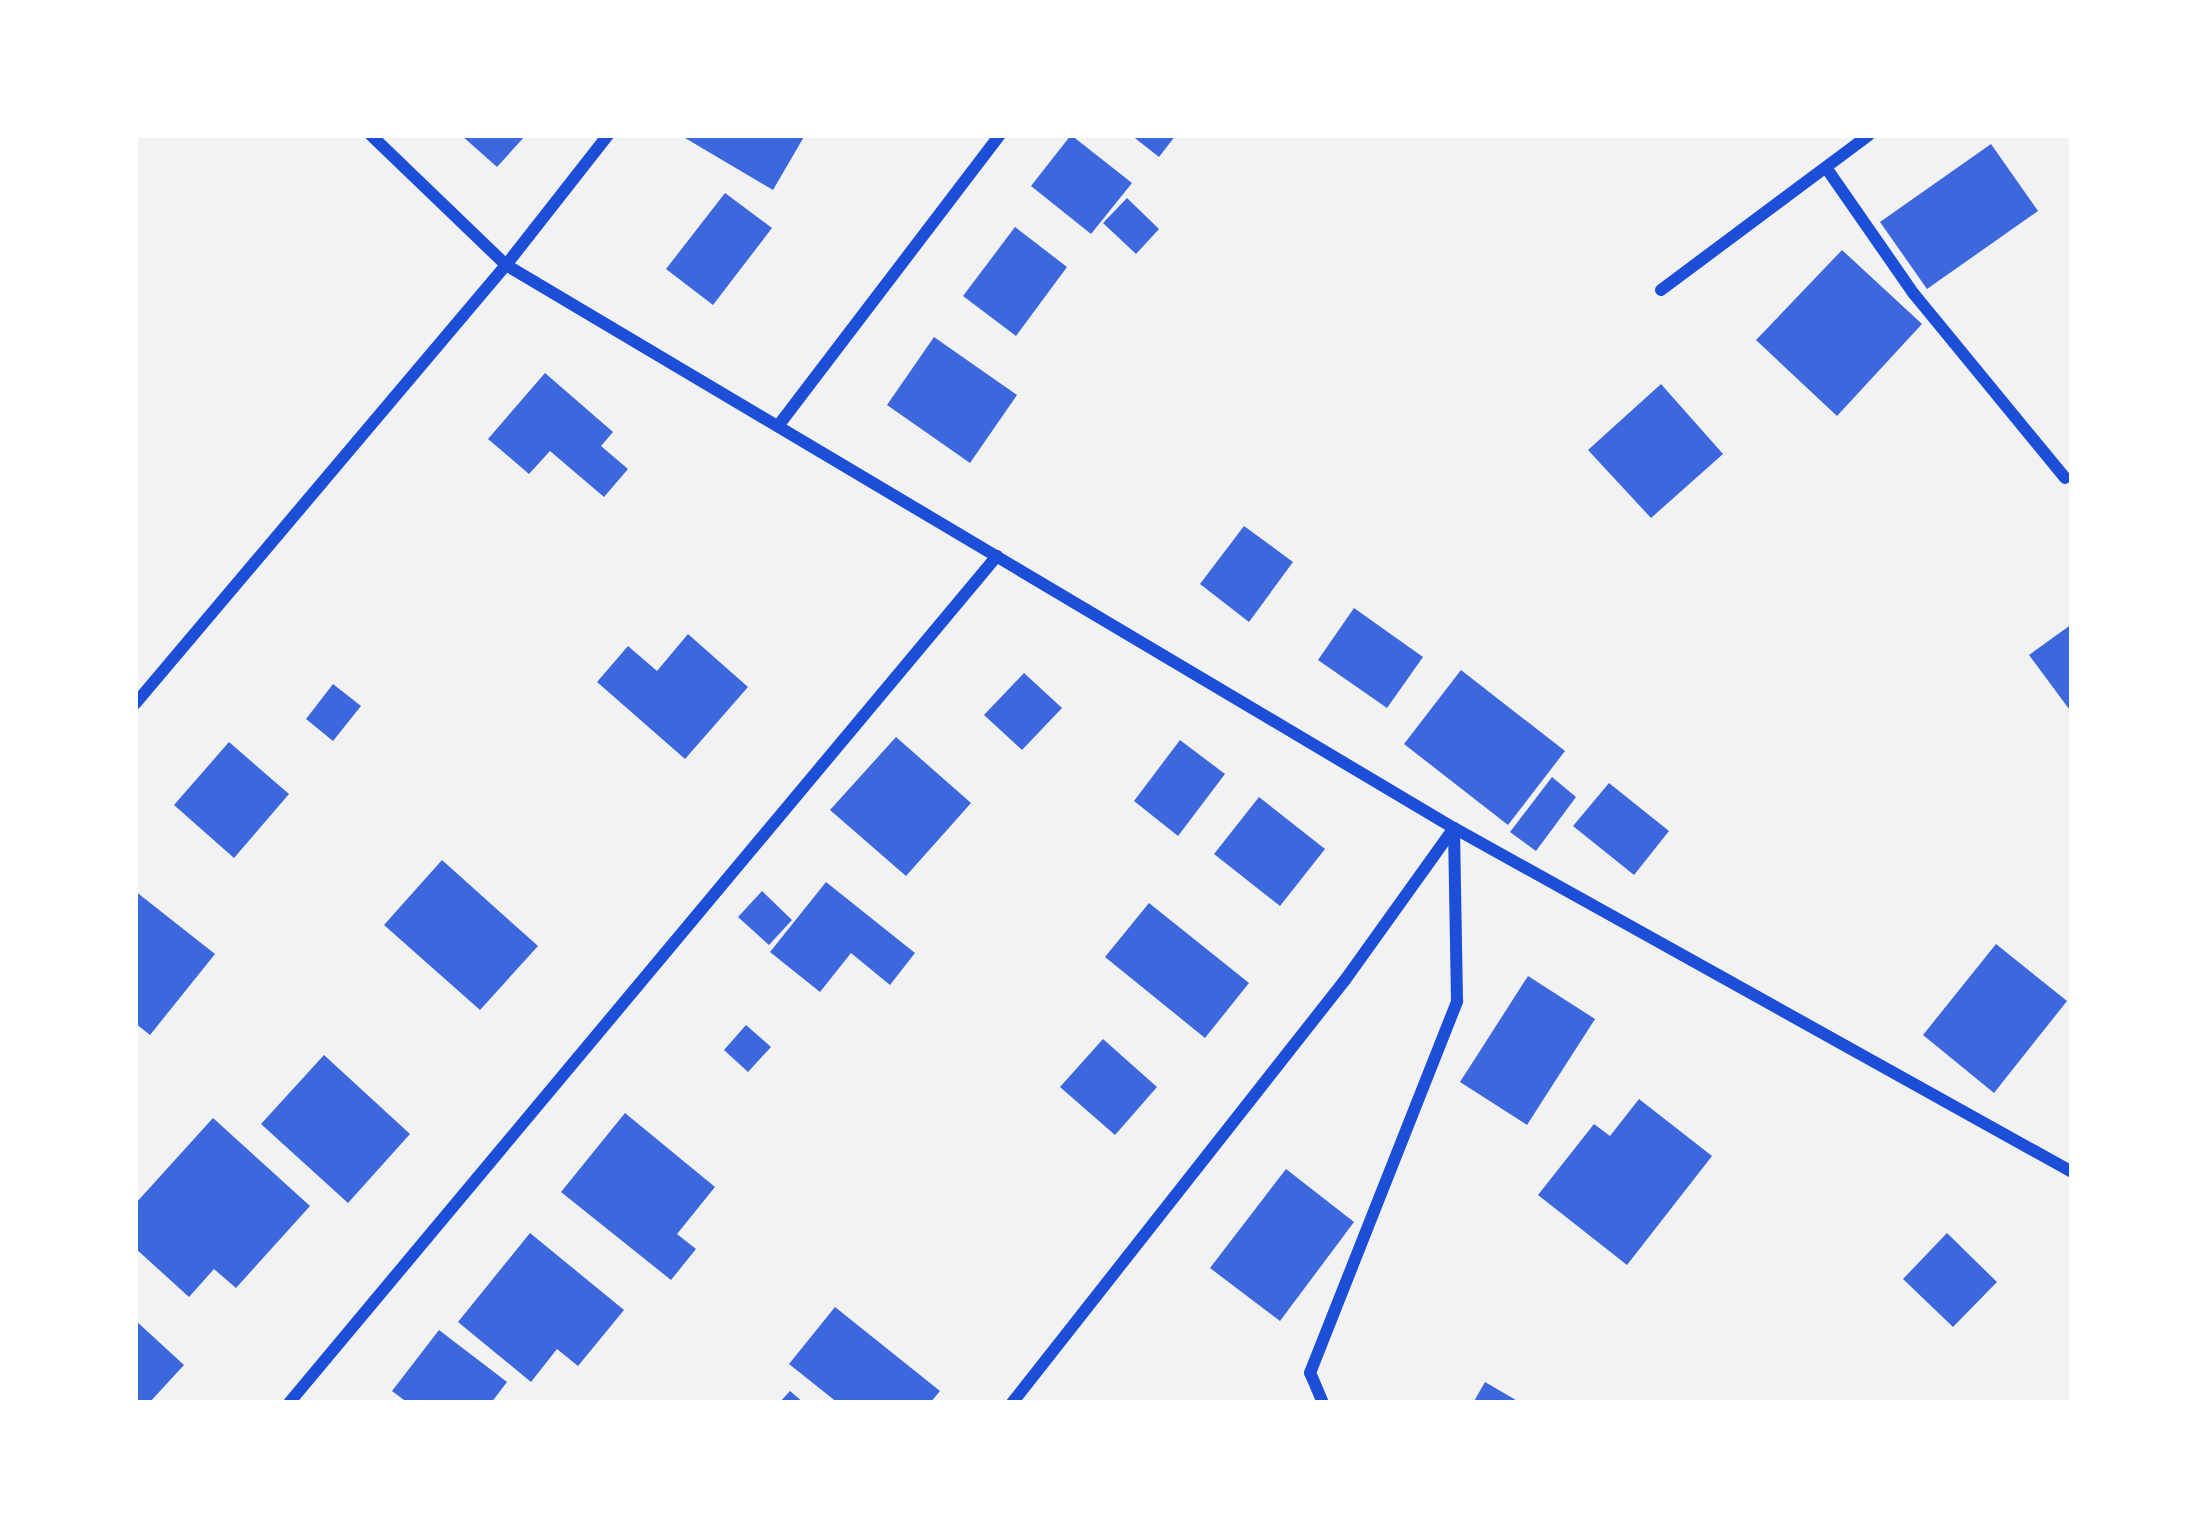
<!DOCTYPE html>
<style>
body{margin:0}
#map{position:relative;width:2207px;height:1538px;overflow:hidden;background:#f2f2f2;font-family:Lato,sans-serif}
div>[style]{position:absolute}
.building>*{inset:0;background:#3d67dc}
.minor>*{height:12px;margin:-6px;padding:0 6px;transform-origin:6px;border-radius:6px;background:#1d4ed8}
span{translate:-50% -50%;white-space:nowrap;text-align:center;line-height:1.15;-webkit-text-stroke:9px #fff;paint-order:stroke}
.frame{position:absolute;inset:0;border:138px solid #fff;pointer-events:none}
</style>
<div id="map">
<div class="building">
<div style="clip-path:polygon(461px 135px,526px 135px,497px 167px)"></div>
<div style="clip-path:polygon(680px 135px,805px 135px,773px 190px)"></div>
<div style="clip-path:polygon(1071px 135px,1132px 183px,1091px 234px,1031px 186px)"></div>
<div style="clip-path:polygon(1131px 135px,1176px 135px,1159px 157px)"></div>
<div style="clip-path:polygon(1991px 144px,2038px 211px,1927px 289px,1880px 222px)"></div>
<div style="clip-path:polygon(725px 193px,772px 228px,713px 305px,666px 269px)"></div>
<div style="clip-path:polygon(1127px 198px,1159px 229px,1136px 254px,1103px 223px)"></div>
<div style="clip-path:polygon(1015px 227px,1067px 267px,1016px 336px,963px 296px)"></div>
<div style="clip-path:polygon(1842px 250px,1922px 324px,1837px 416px,1756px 340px)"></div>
<div style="clip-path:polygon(934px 337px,1017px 395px,970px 463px,887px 405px)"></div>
<div style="clip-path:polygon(545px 373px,613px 432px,601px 446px,628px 469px,604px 497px,550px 451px,529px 474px,488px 439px)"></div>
<div style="clip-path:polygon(1661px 384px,1723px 454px,1651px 518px,1588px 450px)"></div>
<div style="clip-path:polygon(1244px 526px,1293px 562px,1249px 622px,1200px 584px)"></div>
<div style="clip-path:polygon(1354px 608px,1423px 657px,1387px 708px,1318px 660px)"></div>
<div style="clip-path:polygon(2072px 624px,2072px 713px,2029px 655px)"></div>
<div style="clip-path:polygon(688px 634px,748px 687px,685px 759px,597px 682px,628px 646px,657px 671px)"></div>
<div style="clip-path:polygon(1461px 670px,1565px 751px,1508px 825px,1404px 744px)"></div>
<div style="clip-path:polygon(1024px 673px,1062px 708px,1022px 750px,984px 715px)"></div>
<div style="clip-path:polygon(333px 684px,361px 706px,333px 741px,306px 719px)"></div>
<div style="clip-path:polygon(896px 737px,971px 803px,906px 876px,830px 810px)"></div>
<div style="clip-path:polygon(1180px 740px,1225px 774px,1178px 836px,1134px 801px)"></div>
<div style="clip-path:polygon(229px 742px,289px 794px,234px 858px,174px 805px)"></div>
<div style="clip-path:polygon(1552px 777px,1576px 797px,1536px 851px,1510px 832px)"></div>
<div style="clip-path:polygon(1609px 783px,1669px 831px,1634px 875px,1573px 826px)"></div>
<div style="clip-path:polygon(1259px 797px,1325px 849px,1280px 906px,1214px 854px)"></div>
<div style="clip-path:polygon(442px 860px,538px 946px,480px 1010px,384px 925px)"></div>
<div style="clip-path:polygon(826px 882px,915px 953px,890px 985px,851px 953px,820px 992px,770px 952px)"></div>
<div style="clip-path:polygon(135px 891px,215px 954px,150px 1035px,135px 1023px)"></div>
<div style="clip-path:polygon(762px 891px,792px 920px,769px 945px,738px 917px)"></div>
<div style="clip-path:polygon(1149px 903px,1249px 983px,1205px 1038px,1105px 957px)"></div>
<div style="clip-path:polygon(1996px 944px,2067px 1001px,1994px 1093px,1923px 1035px)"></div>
<div style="clip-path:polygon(1528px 976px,1595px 1019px,1527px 1125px,1460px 1082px)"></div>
<div style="clip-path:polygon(746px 1025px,771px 1047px,748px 1072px,724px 1050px)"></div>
<div style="clip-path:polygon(1103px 1039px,1157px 1087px,1115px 1135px,1060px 1087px)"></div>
<div style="clip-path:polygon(324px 1055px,410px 1134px,348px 1203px,261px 1124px)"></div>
<div style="clip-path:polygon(1639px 1099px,1712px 1156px,1627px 1265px,1538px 1195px,1594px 1124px,1610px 1136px)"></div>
<div style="clip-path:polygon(625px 1113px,715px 1187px,677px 1234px,696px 1249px,671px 1280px,561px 1192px)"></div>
<div style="clip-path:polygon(213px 1118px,310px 1206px,236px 1288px,214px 1269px,189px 1297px,135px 1248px,135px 1204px)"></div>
<div style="clip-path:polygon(1286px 1169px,1354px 1222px,1280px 1321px,1210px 1268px)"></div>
<div style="clip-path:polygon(530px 1233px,624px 1310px,578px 1366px,557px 1349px,531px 1382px,458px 1322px)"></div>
<div style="clip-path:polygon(1947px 1233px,1997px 1282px,1953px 1327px,1903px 1279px)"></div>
<div style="clip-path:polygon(835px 1307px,940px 1391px,930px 1403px,838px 1403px,789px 1364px)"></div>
<div style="clip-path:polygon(135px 1320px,184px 1365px,149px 1403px,135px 1403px)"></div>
<div style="clip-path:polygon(439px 1330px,507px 1382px,491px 1403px,408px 1403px,392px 1391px)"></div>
<div style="clip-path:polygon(1485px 1382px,1521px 1403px,1473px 1403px)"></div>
<div style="clip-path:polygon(790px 1391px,804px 1403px,779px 1403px)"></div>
</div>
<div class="minor">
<div style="left:608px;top:135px;width:165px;rotate:128.1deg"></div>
<div style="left:506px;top:265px;width:1103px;rotate:30.71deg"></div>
<div style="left:1454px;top:828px;width:707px;rotate:29.1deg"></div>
<div style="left:1827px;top:169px;width:152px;rotate:55.2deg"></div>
<div style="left:1914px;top:294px;width:238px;rotate:50.6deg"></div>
<div style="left:1661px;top:290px;width:259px;rotate:-36.7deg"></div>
<div style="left:778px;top:426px;width:366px;rotate:-52.7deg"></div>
<div style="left:135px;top:704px;width:575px;rotate:-49.8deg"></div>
<div style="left:506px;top:265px;width:187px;rotate:-136.1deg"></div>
<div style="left:289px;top:1403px;width:1104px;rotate:-50.11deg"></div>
<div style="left:1012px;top:1403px;width:538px;rotate:-51.79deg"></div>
<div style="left:1345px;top:980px;width:187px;rotate:-54.4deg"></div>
<div style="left:1323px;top:1403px;width:33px;rotate:-113deg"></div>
<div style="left:1310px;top:1373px;width:400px;rotate:-68.4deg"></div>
<div style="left:1457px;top:1001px;width:172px;rotate:-91deg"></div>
</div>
<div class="frame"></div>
</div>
